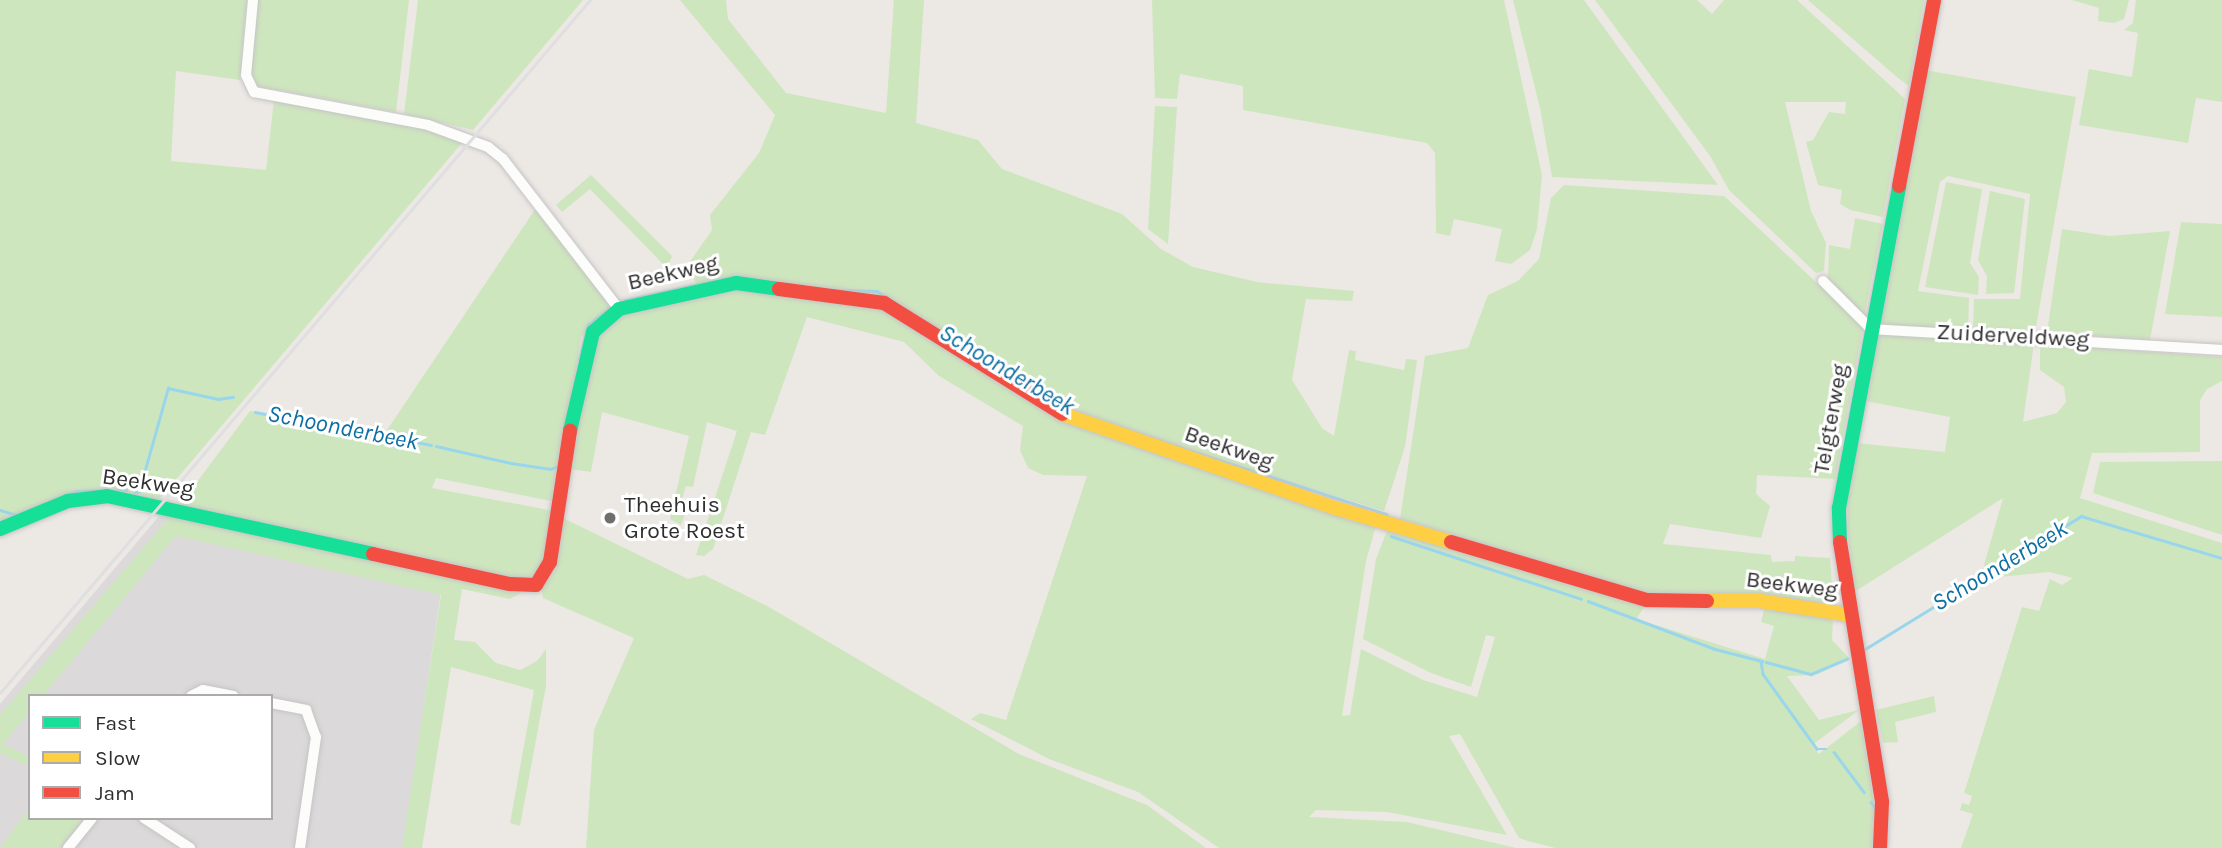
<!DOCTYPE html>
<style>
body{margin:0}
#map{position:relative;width:2222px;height:848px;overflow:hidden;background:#ece8e4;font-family:Karla,sans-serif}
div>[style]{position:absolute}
.industrial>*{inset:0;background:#dcd9db}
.green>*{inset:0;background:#cee6be}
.stream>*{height:2.5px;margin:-1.25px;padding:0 1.25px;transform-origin:1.25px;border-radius:1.25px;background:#99d6ec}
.roads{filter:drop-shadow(0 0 2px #c5c4c5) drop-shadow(0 0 2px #c5c4c5)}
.street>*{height:10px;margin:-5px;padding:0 5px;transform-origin:5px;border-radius:5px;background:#fcfcfb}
.fast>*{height:14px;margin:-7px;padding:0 7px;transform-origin:7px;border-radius:7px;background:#16e098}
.slow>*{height:14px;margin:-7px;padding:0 7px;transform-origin:7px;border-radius:7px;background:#ffcf43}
.jam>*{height:14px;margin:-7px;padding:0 7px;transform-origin:7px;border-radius:7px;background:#f24e42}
.rail>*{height:2.5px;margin:-1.25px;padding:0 1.25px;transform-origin:1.25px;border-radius:1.25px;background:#dfdfe1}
.dots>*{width:19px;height:19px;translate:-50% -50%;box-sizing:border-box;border:4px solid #fff;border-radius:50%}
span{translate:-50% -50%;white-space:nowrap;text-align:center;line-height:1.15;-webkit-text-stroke:6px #fff;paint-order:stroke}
.street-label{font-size:23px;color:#2e2e2e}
.poi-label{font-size:23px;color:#2e2e2e}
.left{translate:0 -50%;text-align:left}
.water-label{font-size:24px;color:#0d6fa3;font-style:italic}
.legend{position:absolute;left:28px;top:694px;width:245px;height:126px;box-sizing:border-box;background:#fff;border:2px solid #ababab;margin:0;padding:9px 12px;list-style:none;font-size:21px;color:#2e2e2e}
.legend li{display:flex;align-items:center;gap:14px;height:35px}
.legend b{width:35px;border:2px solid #ababab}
</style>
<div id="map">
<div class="industrial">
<div style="clip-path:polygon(evenodd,165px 509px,444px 571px,403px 848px,0 848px,0 704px,165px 509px,30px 696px,271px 696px,271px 818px,30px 818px,30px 696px)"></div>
</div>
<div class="green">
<div style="clip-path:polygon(0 0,247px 0,240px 80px,176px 71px,171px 161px,266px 170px,274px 100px,467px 137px,157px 502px,105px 494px,0 527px)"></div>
<div style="clip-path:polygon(255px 0,409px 0,396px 112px,256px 86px,249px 78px)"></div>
<div style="clip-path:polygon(418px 0,583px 0,473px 130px,404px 114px)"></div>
<div style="clip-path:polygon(680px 0,726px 0,728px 19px,786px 93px,886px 113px,894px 0,924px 0,916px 123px,978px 140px,1002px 169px,1122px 214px,1161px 249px,1193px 267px,1257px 282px,1354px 291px,1352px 301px,1306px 299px,1292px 380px,1322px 428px,1334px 436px,1349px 350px,1356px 351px,1355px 360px,1404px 370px,1406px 359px,1417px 360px,1405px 447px,1384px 511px,1081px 418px,1031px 392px,897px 305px,697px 285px,687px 266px,712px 230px,710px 215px,759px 153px,775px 115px)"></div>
<div style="clip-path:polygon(1152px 0,1504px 0,1542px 175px,1537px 229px,1530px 250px,1511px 264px,1495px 261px,1502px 229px,1454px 219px,1450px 236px,1436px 233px,1435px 153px,1427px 143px,1243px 110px,1243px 86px,1180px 74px,1177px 99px,1155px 98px)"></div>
<div style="clip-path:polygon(1513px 0,1584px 0,1718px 185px,1552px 177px,1540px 108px)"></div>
<div style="clip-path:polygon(1595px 0,1697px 0,1712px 14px,1724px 0,1797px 0,1905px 99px,1883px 217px,1850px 210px,1840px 204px,1842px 190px,1818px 185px,1806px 142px,1813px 140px,1829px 112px,1845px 114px,1846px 102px,1785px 102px,1811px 211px,1826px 243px,1824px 271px,1816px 273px,1729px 190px,1710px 156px)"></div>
<div style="clip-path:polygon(1808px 0,1924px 0,1909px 86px,1898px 78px)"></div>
<div style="clip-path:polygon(2072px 0,2129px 0,2124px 19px,2114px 23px,2098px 21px,2099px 8px)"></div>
<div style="clip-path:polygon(2136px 0,2222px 0,2222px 102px,2196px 98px,2188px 143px,2079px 125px,2089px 69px,2132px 77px,2138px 33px,2124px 30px,2133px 23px)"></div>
<div style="clip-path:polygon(1925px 70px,2076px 97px,2036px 327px,2031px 332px,1973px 330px,1974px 299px,2020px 299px,2030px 194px,1948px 176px,1940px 182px,1918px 291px,1969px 298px,1968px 330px,1881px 326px,1878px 316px)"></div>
<div style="clip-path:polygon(1155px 106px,1177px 107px,1168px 244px,1148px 229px)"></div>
<div style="clip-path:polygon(591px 175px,672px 256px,669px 264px,663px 264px,590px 189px,562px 212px,556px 205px)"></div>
<div style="clip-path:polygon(1946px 182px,1982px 189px,1970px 263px,1979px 277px,1978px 295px,1925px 287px)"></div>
<div style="clip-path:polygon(1564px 185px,1724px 196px,1863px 326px,1835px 479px,1757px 475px,1756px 494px,1770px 506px,1761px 538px,1670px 524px,1663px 544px,1771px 555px,1772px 562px,1795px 561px,1795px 556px,1830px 558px,1834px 612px,1654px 596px,1400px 519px,1425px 356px,1468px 348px,1488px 295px,1518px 281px,1539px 259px,1551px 198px)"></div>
<div style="clip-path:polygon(1990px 191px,2025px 199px,2014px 293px,1986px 294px,1987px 276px,1978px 260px)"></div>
<div style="clip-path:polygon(536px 208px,611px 307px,581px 337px,556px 502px,436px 478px,432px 488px,554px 511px,546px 557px,534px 575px,521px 580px,179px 506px,250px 411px,385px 433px)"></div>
<div style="clip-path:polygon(1855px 218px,1883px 224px,1864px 317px,1828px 282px,1829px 245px,1850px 249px)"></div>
<div style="clip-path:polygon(2181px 222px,2222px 224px,2222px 317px,2165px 314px)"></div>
<div style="clip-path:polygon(2062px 229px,2109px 236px,2170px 231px,2150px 340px,2047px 333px)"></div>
<div style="clip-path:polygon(726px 286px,873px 302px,1056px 416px,1377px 522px,1366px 561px,1342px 716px,1350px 715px,1361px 649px,1423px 680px,1477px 697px,1495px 637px,1486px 635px,1471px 687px,1431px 673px,1363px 639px,1376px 559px,1389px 526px,1647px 603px,1636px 619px,1765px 659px,1774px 626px,1761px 622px,1765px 606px,1833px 620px,1832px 640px,1850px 659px,1816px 675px,1787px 676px,1819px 720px,1859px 710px,1812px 745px,1819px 754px,1861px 721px,1875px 809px,1872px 848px,1555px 848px,1528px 841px,1519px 838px,1460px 734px,1449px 736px,1507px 835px,1387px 812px,1316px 810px,1309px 817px,1407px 822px,1516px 848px,1219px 848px,1138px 792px,1049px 759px,971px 719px,980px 713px,1006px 720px,1087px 476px,1043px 475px,1028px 468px,1020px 450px,1023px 426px,939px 376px,904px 342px,807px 317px,765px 435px,751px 432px,713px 549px,704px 556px,696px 555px,737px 431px,707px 422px,693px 487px,686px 486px,682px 499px,689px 502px,681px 525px,670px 519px,689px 436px,602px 412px,591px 472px,570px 469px,593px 337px,615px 316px)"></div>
<div style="clip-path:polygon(1878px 335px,2034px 343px,2023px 422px,2057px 413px,2066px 402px,2064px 387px,2040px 370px,2040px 344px,2222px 357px,2222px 381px,2207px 389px,2200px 400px,2200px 452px,2092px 453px,2080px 498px,2222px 543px,2222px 848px,1961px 848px,1973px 814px,1960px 810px,1962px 803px,1969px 805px,1972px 796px,1964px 793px,2022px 607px,2039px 611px,2050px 579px,2062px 585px,2073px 578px,2049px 572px,1980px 579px,2003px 498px,1851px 594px,1847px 499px,1856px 443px,1945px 452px,1950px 417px,1865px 401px)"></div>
<div style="clip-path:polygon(2222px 461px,2222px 535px,2093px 493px,2100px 462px)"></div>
<div style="clip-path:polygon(172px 514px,524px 591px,510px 599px,462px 589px,454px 640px,475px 642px,496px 663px,520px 670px,537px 661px,546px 649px,546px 686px,520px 826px,510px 823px,534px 690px,451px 667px,422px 848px,402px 848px,441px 595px,176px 536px,43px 696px,30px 696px,30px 712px,3px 744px,30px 757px,30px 767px,0 753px,0 715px)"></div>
<div style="clip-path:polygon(563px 518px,688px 579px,704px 575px,769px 607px,1019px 754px,1147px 805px,1206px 848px,586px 848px,594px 730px,634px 638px,543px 598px,541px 587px)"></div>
<div style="clip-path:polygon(1934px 696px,1936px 712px,1895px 722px,1898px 742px,1883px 743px,1876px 710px)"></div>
<div style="clip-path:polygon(30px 807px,30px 818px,84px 818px,59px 848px,0 848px)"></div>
</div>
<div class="stream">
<div style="left:836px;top:290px;width:41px;rotate:1.4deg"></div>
<div style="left:877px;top:291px;width:92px;rotate:33deg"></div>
<div style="left:625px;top:300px;width:109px;rotate:-12.1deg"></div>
<div style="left:959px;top:344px;width:116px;rotate:31.2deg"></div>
<div style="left:579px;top:360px;width:36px;rotate:-76deg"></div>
<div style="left:588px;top:325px;width:31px;rotate:-38deg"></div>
<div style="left:255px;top:412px;width:179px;rotate:10.6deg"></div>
<div style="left:1120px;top:428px;width:280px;rotate:17.9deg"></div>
<div style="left:436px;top:446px;width:77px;rotate:12.8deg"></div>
<div style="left:511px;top:463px;width:40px;rotate:8.5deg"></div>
<div style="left:551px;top:469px;width:8px;rotate:-23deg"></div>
<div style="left:135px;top:492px;width:4px;rotate:-14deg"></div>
<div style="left:139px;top:491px;width:107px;rotate:-74.3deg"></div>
<div style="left:168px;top:388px;width:51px;rotate:12.4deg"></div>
<div style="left:218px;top:399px;width:15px;rotate:-8deg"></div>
<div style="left:0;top:510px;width:18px;rotate:16deg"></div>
<div style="left:19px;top:514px;width:62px;rotate:-21.6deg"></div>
<div style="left:77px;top:491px;width:49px;rotate:-1.2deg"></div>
<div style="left:1391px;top:536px;width:200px;rotate:18.3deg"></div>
<div style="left:1588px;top:601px;width:136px;rotate:20.7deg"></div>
<div style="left:1715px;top:649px;width:49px;rotate:14.3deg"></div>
<div style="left:1865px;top:649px;width:254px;rotate:-31.6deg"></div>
<div style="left:2081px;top:516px;width:147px;rotate:16.6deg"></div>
<div style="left:1761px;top:661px;width:13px;rotate:81deg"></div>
<div style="left:1763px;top:674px;width:92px;rotate:54.2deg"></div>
<div style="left:1817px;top:749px;width:9px"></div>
<div style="left:1766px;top:662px;width:47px;rotate:14.9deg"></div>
<div style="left:1811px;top:674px;width:39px;rotate:-23deg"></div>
<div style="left:1834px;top:752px;width:50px;rotate:53.1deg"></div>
<div style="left:1871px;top:802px;width:9px;rotate:54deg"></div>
</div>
<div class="roads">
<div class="street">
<div style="left:253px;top:0;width:75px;rotate:95.3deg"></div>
<div style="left:246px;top:75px;width:19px;rotate:65deg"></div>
<div style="left:254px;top:92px;width:177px;rotate:10.7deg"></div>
<div style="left:428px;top:125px;width:64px;rotate:20.1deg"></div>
<div style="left:488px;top:147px;width:19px;rotate:39deg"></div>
<div style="left:503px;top:159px;width:190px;rotate:52.3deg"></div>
<div style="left:1823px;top:281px;width:68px;rotate:45deg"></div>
<div style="left:1871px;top:329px;width:352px;rotate:3.4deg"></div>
<div style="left:191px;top:696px;width:13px;rotate:-27deg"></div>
<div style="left:203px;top:690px;width:31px;rotate:11deg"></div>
<div style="left:271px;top:703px;width:36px;rotate:11deg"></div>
<div style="left:306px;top:710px;width:29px;rotate:70deg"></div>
<div style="left:316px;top:737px;width:112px;rotate:98.2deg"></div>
<div style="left:144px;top:818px;width:55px;rotate:33.1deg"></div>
<div style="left:68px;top:848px;width:38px;rotate:-51deg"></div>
</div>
<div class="fast">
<div style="left:570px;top:431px;width:102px;rotate:-76.9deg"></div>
<div style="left:593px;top:332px;width:35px;rotate:-41deg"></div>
<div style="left:619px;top:309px;width:120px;rotate:-12.5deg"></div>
<div style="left:736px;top:283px;width:43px;rotate:7.9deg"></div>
<div style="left:0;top:529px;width:74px;rotate:-22.4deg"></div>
<div style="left:68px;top:501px;width:39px;rotate:-7deg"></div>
<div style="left:107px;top:496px;width:272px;rotate:12.3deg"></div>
<div style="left:1840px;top:542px;width:34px;rotate:-92deg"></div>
<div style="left:1839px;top:508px;width:328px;rotate:-79.4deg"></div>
</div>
<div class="slow">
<div style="left:1062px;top:414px;width:289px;rotate:19deg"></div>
<div style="left:1335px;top:508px;width:121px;rotate:16.3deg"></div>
<div style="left:1707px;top:601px;width:53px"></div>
<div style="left:1760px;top:601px;width:90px;rotate:8.9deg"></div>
</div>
<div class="jam">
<div style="left:1899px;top:186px;width:189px;rotate:-79.3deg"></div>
<div style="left:779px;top:289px;width:106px;rotate:7.6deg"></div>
<div style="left:884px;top:303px;width:210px;rotate:31.9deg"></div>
<div style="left:1451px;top:542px;width:204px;rotate:16.5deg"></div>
<div style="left:1647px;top:600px;width:60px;rotate:1deg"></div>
<div style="left:1840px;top:542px;width:263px;rotate:80.8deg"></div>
<div style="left:1882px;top:802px;width:46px;rotate:92.5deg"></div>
<div style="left:373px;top:554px;width:140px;rotate:12.4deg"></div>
<div style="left:510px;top:584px;width:26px;rotate:2deg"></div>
<div style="left:536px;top:585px;width:27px;rotate:-59deg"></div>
<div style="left:550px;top:562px;width:133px;rotate:-81.3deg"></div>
</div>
</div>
<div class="rail">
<div style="left:0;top:693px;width:910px;rotate:-49.59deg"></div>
</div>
<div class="dots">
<div style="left:610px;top:518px;background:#706f6e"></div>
</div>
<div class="street-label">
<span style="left:673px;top:273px;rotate:-13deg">Beekweg</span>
<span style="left:2013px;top:336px;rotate:3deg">Zuiderveldweg</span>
<span style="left:1831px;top:419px;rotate:-80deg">Telgterweg</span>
<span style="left:1229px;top:448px;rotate:19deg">Beekweg</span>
<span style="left:148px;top:483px;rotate:8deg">Beekweg</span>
<span style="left:1792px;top:585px;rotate:7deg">Beekweg</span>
</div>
<div class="poi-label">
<span class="left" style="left:624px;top:518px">Theehuis<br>Grote Roest</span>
</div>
<div class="water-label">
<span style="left:1007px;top:370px;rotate:31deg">Schoonderbeek</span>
<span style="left:343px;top:428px;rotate:11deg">Schoonderbeek</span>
<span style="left:2000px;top:566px;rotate:-31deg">Schoonderbeek</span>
</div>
<ul class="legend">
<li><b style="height:9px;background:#16e098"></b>Fast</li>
<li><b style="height:9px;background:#ffcf43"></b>Slow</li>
<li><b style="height:9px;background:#f24e42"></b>Jam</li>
</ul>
</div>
